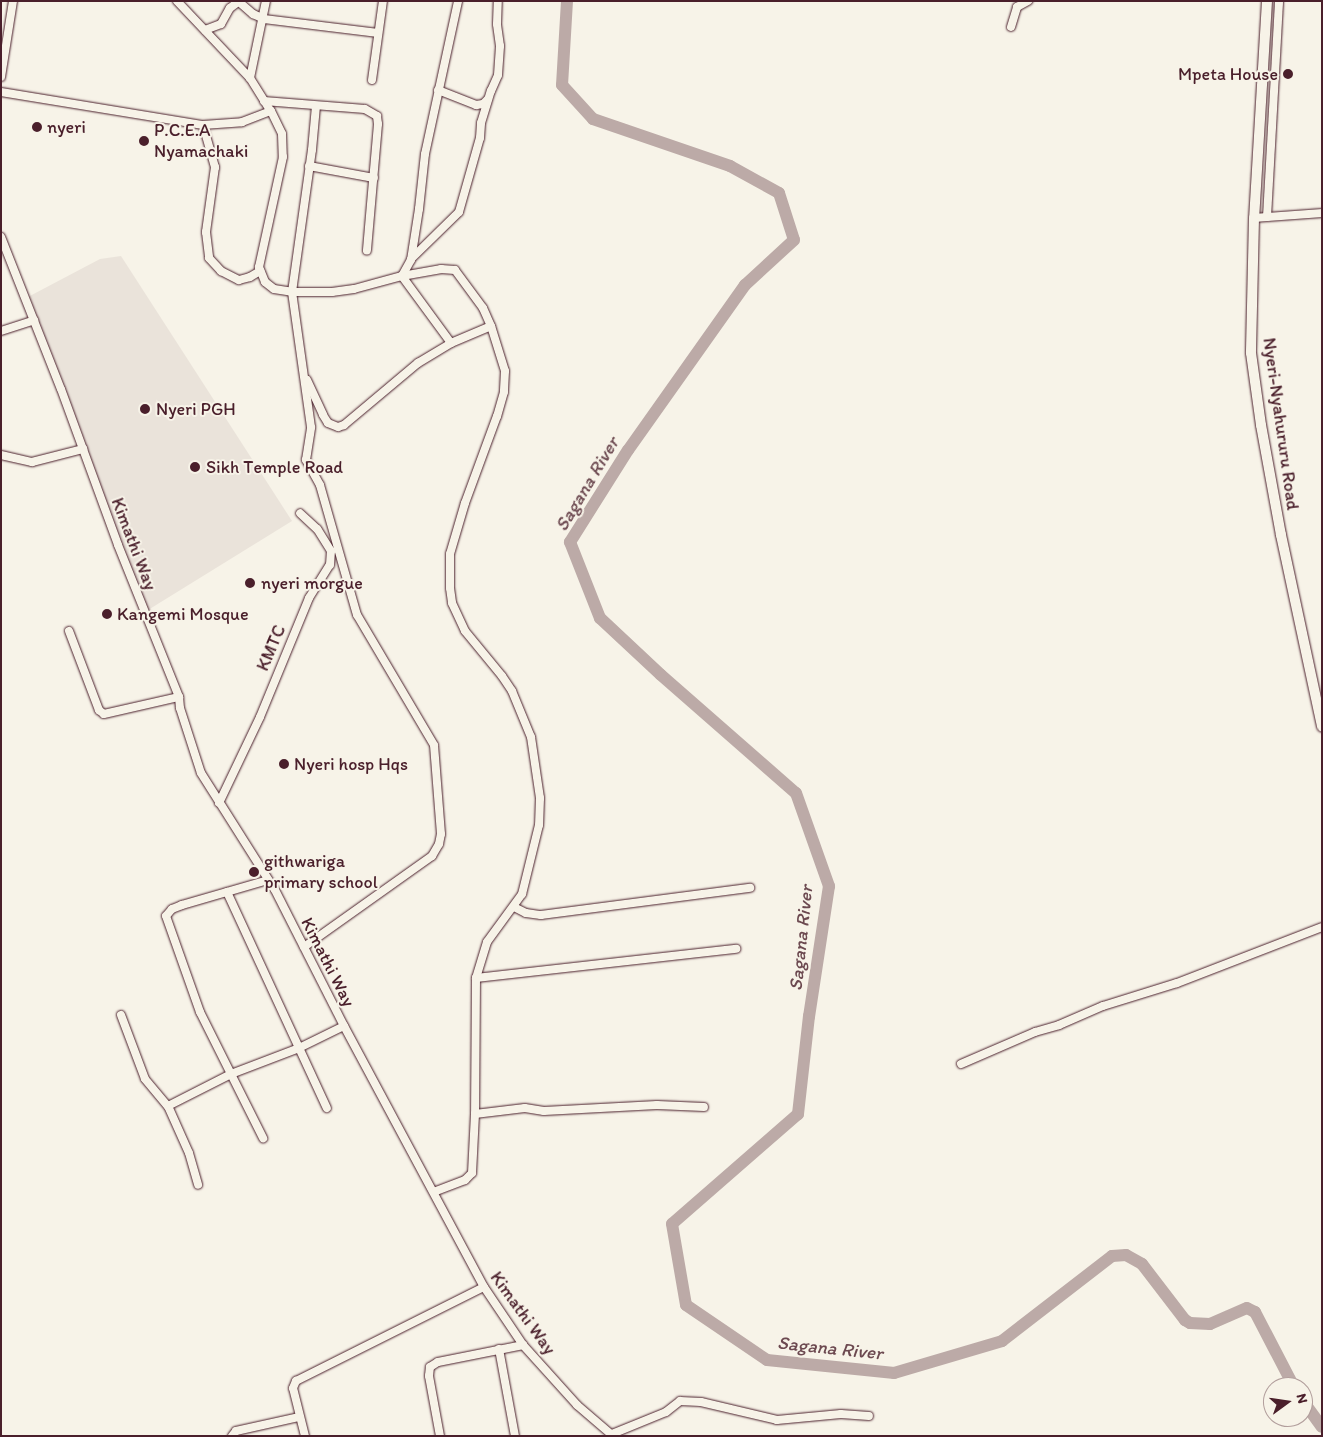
<!DOCTYPE html>
<style>
body{margin:0}
#map{position:relative;width:1323px;height:1437px;overflow:hidden;background:#f7f3e8;font-family:Itim,sans-serif}
div>[style]{position:absolute}
.built>*{inset:0;background:#eae3da}
.river>*{height:12px;margin:-6px;padding:0 6px;transform-origin:6px;border-radius:6px;background:#bcaaa7}
.roads{filter:drop-shadow(0 0 1px #4a1f2b) drop-shadow(0 0 1px #4a1f2b)}
.minor>*{height:8px;margin:-4px;padding:0 4px;transform-origin:4px;border-radius:4px;background:#f7f3e8}
.major>*{height:10px;margin:-5px;padding:0 5px;transform-origin:5px;border-radius:5px;background:#f7f3e8}
.dots>*{width:14px;height:14px;translate:-50% -50%;box-sizing:border-box;border:2px solid #f7f3e8;border-radius:50%}
span{translate:-50% -50%;white-space:nowrap;text-align:center;line-height:1.15;-webkit-text-stroke:4px #f7f3e8;paint-order:stroke}
.poi-label{font-size:18px;color:#4a1f2b}
.right{translate:-100% -50%;text-align:right}
.left{translate:0 -50%;text-align:left}
.street-label{font-size:18px;color:#4a1f2b}
.water-label{font-size:19px;color:#6c4950;font-style:italic}
.frame{position:absolute;inset:0;border:2px solid #4a1f2b;pointer-events:none}
.north{position:absolute;left:1263px;top:1377px;width:50px;height:50px;box-sizing:border-box;background:#f7f3e8;border:1px solid #b29e9c;border-radius:50%;rotate:76deg;font-size:14px;font-weight:700;line-height:20px;text-align:center;color:#4a1f2b}
.north::after{content:'';display:block;margin:auto;width:18px;height:22px;background:#4a1f2b;clip-path:polygon(50% 0,100% 100%,50% 72%,0 100%)}
</style>
<div id="map">
<div class="built">
<div style="clip-path:polygon(121px 256px,292px 521px,148px 610px,26px 298px,100px 259px)"></div>
</div>
<div class="river">
<div style="left:567px;top:1px;width:84px;rotate:93.4deg"></div>
<div style="left:562px;top:85px;width:46px;rotate:47.6deg"></div>
<div style="left:593px;top:119px;width:145px;rotate:18.9deg"></div>
<div style="left:730px;top:166px;width:56px;rotate:28.9deg"></div>
<div style="left:779px;top:193px;width:49px;rotate:72.3deg"></div>
<div style="left:794px;top:240px;width:67px;rotate:137.4deg"></div>
<div style="left:745px;top:285px;width:202px;rotate:125.3deg"></div>
<div style="left:628px;top:450px;width:109px;rotate:122.2deg"></div>
<div style="left:570px;top:542px;width:82px;rotate:68.5deg"></div>
<div style="left:600px;top:618px;width:83px;rotate:43.1deg"></div>
<div style="left:661px;top:675px;width:179px;rotate:41.2deg"></div>
<div style="left:796px;top:793px;width:99px;rotate:70.5deg"></div>
<div style="left:829px;top:886px;width:132px;rotate:98.7deg"></div>
<div style="left:809px;top:1016px;width:99px;rotate:96.4deg"></div>
<div style="left:798px;top:1114px;width:167px;rotate:138.9deg"></div>
<div style="left:672px;top:1224px;width:82px;rotate:80.2deg"></div>
<div style="left:686px;top:1305px;width:98px;rotate:34.2deg"></div>
<div style="left:767px;top:1360px;width:128px;rotate:5.8deg"></div>
<div style="left:894px;top:1373px;width:113px;rotate:-16.5deg"></div>
<div style="left:1002px;top:1341px;width:139px;rotate:-37.7deg"></div>
<div style="left:1112px;top:1256px;width:14px;rotate:-4deg"></div>
<div style="left:1126px;top:1255px;width:18px;rotate:29deg"></div>
<div style="left:1142px;top:1264px;width:71px;rotate:52.5deg"></div>
<div style="left:1185px;top:1320px;width:6px;rotate:31deg"></div>
<div style="left:1190px;top:1323px;width:20px;rotate:3deg"></div>
<div style="left:1210px;top:1324px;width:40px;rotate:-23.4deg"></div>
<div style="left:1247px;top:1308px;width:9px;rotate:27deg"></div>
<div style="left:1255px;top:1312px;width:85px;rotate:62.5deg"></div>
<div style="left:1303px;top:1401px;width:32px;rotate:54deg"></div>
</div>
<div class="roads">
<div class="minor">
<div style="left:177px;top:1px;width:106px;rotate:46.5deg"></div>
<div style="left:250px;top:78px;width:39px;rotate:58deg"></div>
<div style="left:271px;top:111px;width:25px;rotate:64deg"></div>
<div style="left:282px;top:134px;width:23px;rotate:88deg"></div>
<div style="left:283px;top:157px;width:113px;rotate:102.3deg"></div>
<div style="left:259px;top:267px;width:16px;rotate:68deg"></div>
<div style="left:265px;top:282px;width:11px;rotate:38deg"></div>
<div style="left:274px;top:289px;width:18px;rotate:9deg"></div>
<div style="left:292px;top:292px;width:40px"></div>
<div style="left:332px;top:292px;width:22px;rotate:-8deg"></div>
<div style="left:354px;top:289px;width:50px;rotate:-15.2deg"></div>
<div style="left:402px;top:276px;width:40px;rotate:-10deg"></div>
<div style="left:441px;top:269px;width:14px;rotate:4deg"></div>
<div style="left:455px;top:270px;width:47px;rotate:53.6deg"></div>
<div style="left:483px;top:308px;width:20px;rotate:66deg"></div>
<div style="left:491px;top:326px;width:47px;rotate:72.7deg"></div>
<div style="left:505px;top:371px;width:21px;rotate:93deg"></div>
<div style="left:504px;top:392px;width:25px;rotate:106deg"></div>
<div style="left:497px;top:416px;width:93px;rotate:110.2deg"></div>
<div style="left:465px;top:503px;width:53px;rotate:106.4deg"></div>
<div style="left:450px;top:554px;width:34px;rotate:90deg"></div>
<div style="left:450px;top:588px;width:15px;rotate:82deg"></div>
<div style="left:452px;top:603px;width:31px;rotate:65deg"></div>
<div style="left:465px;top:631px;width:58px;rotate:50.6deg"></div>
<div style="left:502px;top:676px;width:18px;rotate:56deg"></div>
<div style="left:512px;top:691px;width:50px;rotate:67.6deg"></div>
<div style="left:531px;top:737px;width:62px;rotate:81.6deg"></div>
<div style="left:540px;top:798px;width:27px;rotate:92deg"></div>
<div style="left:539px;top:825px;width:71px;rotate:103.8deg"></div>
<div style="left:522px;top:894px;width:59px;rotate:126.1deg"></div>
<div style="left:487px;top:942px;width:38px;rotate:107deg"></div>
<div style="left:476px;top:978px;width:136px;rotate:90.4deg"></div>
<div style="left:475px;top:1114px;width:59px;rotate:92.9deg"></div>
<div style="left:472px;top:1173px;width:10px;rotate:135deg"></div>
<div style="left:465px;top:1180px;width:33px;rotate:159deg"></div>
<div style="left:238px;top:1px;width:20px;rotate:41deg"></div>
<div style="left:253px;top:14px;width:12px;rotate:24deg"></div>
<div style="left:264px;top:19px;width:115px;rotate:7deg"></div>
<div style="left:1011px;top:27px;width:21px;rotate:-73deg"></div>
<div style="left:1017px;top:7px;width:13px;rotate:-29deg"></div>
<div style="left:205px;top:30px;width:17px;rotate:-21deg"></div>
<div style="left:221px;top:24px;width:18px;rotate:-61deg"></div>
<div style="left:230px;top:8px;width:10px;rotate:-37deg"></div>
<div style="left:1px;top:77px;width:77px;rotate:-81deg"></div>
<div style="left:250px;top:78px;width:79px;rotate:-78.3deg"></div>
<div style="left:372px;top:80px;width:80px;rotate:-82.1deg"></div>
<div style="left:438px;top:90px;width:41px;rotate:21.5deg"></div>
<div style="left:476px;top:105px;width:7px;rotate:-8deg"></div>
<div style="left:483px;top:104px;width:7px;rotate:-45deg"></div>
<div style="left:1px;top:92px;width:205px;rotate:9.3deg"></div>
<div style="left:203px;top:125px;width:39px;rotate:-4deg"></div>
<div style="left:242px;top:122px;width:31px;rotate:-21deg"></div>
<div style="left:264px;top:101px;width:101px;rotate:4.5deg"></div>
<div style="left:365px;top:109px;width:14px;rotate:30deg"></div>
<div style="left:377px;top:116px;width:8px;rotate:83deg"></div>
<div style="left:378px;top:124px;width:127px;rotate:95deg"></div>
<div style="left:203px;top:125px;width:44px;rotate:74.1deg"></div>
<div style="left:215px;top:167px;width:66px;rotate:97.9deg"></div>
<div style="left:206px;top:232px;width:26px;rotate:83deg"></div>
<div style="left:209px;top:258px;width:18px;rotate:47deg"></div>
<div style="left:221px;top:271px;width:20px;rotate:27deg"></div>
<div style="left:239px;top:280px;width:11px;rotate:-15deg"></div>
<div style="left:250px;top:277px;width:12px;rotate:-31deg"></div>
<div style="left:309px;top:166px;width:66px;rotate:10.5deg"></div>
<div style="left:1267px;top:217px;width:216px;rotate:-86.8deg"></div>
<div style="left:1254px;top:218px;width:68px;rotate:-4.2deg"></div>
<div style="left:1px;top:237px;width:163px;rotate:68.5deg"></div>
<div style="left:61px;top:389px;width:166px;rotate:69.9deg"></div>
<div style="left:118px;top:545px;width:164px;rotate:68.1deg"></div>
<div style="left:179px;top:697px;width:11px;rotate:85deg"></div>
<div style="left:180px;top:708px;width:68px;rotate:72.1deg"></div>
<div style="left:201px;top:773px;width:138px;rotate:57.7deg"></div>
<div style="left:275px;top:890px;width:153px;rotate:63.1deg"></div>
<div style="left:344px;top:1026px;width:296px;rotate:61.8deg"></div>
<div style="left:484px;top:1287px;width:70px;rotate:56.1deg"></div>
<div style="left:523px;top:1345px;width:81px;rotate:48deg"></div>
<div style="left:577px;top:1405px;width:48px;rotate:40.7deg"></div>
<div style="left:411px;top:259px;width:67px;rotate:-44.4deg"></div>
<div style="left:459px;top:212px;width:77px;rotate:-74.2deg"></div>
<div style="left:480px;top:138px;width:15px;rotate:-86deg"></div>
<div style="left:481px;top:123px;width:34px;rotate:-73deg"></div>
<div style="left:491px;top:91px;width:17px;rotate:-66deg"></div>
<div style="left:498px;top:75px;width:29px;rotate:-86deg"></div>
<div style="left:500px;top:46px;width:22px;rotate:-98deg"></div>
<div style="left:497px;top:24px;width:23px;rotate:-88deg"></div>
<div style="left:1px;top:331px;width:35px;rotate:-18deg"></div>
<div style="left:451px;top:343px;width:83px;rotate:-126.2deg"></div>
<div style="left:402px;top:276px;width:18px;rotate:-61deg"></div>
<div style="left:411px;top:260px;width:52px;rotate:-81.1deg"></div>
<div style="left:419px;top:209px;width:55px;rotate:-83.8deg"></div>
<div style="left:425px;top:154px;width:157px;rotate:-77.8deg"></div>
<div style="left:307px;top:380px;width:38px;rotate:65deg"></div>
<div style="left:323px;top:415px;width:9px;rotate:58deg"></div>
<div style="left:328px;top:423px;width:11px;rotate:22deg"></div>
<div style="left:338px;top:427px;width:6px;rotate:-18deg"></div>
<div style="left:344px;top:425px;width:97px;rotate:-40deg"></div>
<div style="left:418px;top:363px;width:39px;rotate:-31deg"></div>
<div style="left:451px;top:343px;width:43px;rotate:-23deg"></div>
<div style="left:1px;top:455px;width:32px;rotate:13deg"></div>
<div style="left:32px;top:462px;width:53px;rotate:-14.3deg"></div>
<div style="left:69px;top:631px;width:85px;rotate:69.2deg"></div>
<div style="left:99px;top:710px;width:6px;rotate:39deg"></div>
<div style="left:104px;top:714px;width:77px;rotate:-12.8deg"></div>
<div style="left:219px;top:803px;width:95px;rotate:-64.5deg"></div>
<div style="left:260px;top:717px;width:129px;rotate:-67.6deg"></div>
<div style="left:309px;top:598px;width:39px;rotate:-58deg"></div>
<div style="left:330px;top:565px;width:14px;rotate:-86deg"></div>
<div style="left:331px;top:551px;width:26px;rotate:-122deg"></div>
<div style="left:317px;top:529px;width:23px;rotate:-137deg"></div>
<div style="left:268px;top:880px;width:90px;rotate:163.8deg"></div>
<div style="left:182px;top:905px;width:11px;rotate:158deg"></div>
<div style="left:172px;top:909px;width:9px;rotate:131deg"></div>
<div style="left:166px;top:916px;width:102px;rotate:70.5deg"></div>
<div style="left:200px;top:1012px;width:69px;rotate:63.4deg"></div>
<div style="left:231px;top:1074px;width:73px;rotate:-20.9deg"></div>
<div style="left:299px;top:1048px;width:50px;rotate:-26.1deg"></div>
<div style="left:227px;top:892px;width:238px;rotate:65.2deg"></div>
<div style="left:514px;top:907px;width:13px;rotate:27deg"></div>
<div style="left:526px;top:913px;width:15px;rotate:8deg"></div>
<div style="left:541px;top:915px;width:211px;rotate:-7.4deg"></div>
<div style="left:304px;top:947px;width:157px;rotate:-35.4deg"></div>
<div style="left:432px;top:856px;width:14px;rotate:-60deg"></div>
<div style="left:439px;top:844px;width:10px;rotate:-79deg"></div>
<div style="left:441px;top:834px;width:89px;rotate:-94.5deg"></div>
<div style="left:434px;top:745px;width:151px;rotate:-120.6deg"></div>
<div style="left:357px;top:615px;width:135px;rotate:-105.9deg"></div>
<div style="left:320px;top:485px;width:29px;rotate:-119deg"></div>
<div style="left:306px;top:460px;width:33px;rotate:-81deg"></div>
<div style="left:311px;top:427px;width:136px;rotate:-98deg"></div>
<div style="left:292px;top:292px;width:143px;rotate:-82deg"></div>
<div style="left:312px;top:150px;width:44px;rotate:-84.8deg"></div>
<div style="left:476px;top:978px;width:262px;rotate:-6.4deg"></div>
<div style="left:121px;top:1015px;width:68px;rotate:69.4deg"></div>
<div style="left:145px;top:1079px;width:35px;rotate:50deg"></div>
<div style="left:168px;top:1106px;width:51px;rotate:65.9deg"></div>
<div style="left:189px;top:1153px;width:33px;rotate:74deg"></div>
<div style="left:961px;top:1064px;width:81px;rotate:-23.4deg"></div>
<div style="left:1035px;top:1032px;width:25px;rotate:-16deg"></div>
<div style="left:1059px;top:1025px;width:48px;rotate:-23.4deg"></div>
<div style="left:1103px;top:1006px;width:77px;rotate:-17.3deg"></div>
<div style="left:1177px;top:983px;width:155px;rotate:-21.1deg"></div>
<div style="left:168px;top:1106px;width:71px;rotate:-26.9deg"></div>
<div style="left:231px;top:1074px;width:72px;rotate:63.4deg"></div>
<div style="left:475px;top:1114px;width:50px;rotate:-6.8deg"></div>
<div style="left:525px;top:1108px;width:19px;rotate:9deg"></div>
<div style="left:544px;top:1111px;width:113px;rotate:-3deg"></div>
<div style="left:657px;top:1105px;width:47px;rotate:2.4deg"></div>
<div style="left:499px;top:1349px;width:88px;rotate:79.6deg"></div>
<div style="left:612px;top:1434px;width:58px;rotate:-22.2deg"></div>
<div style="left:666px;top:1412px;width:18px;rotate:-38deg"></div>
<div style="left:680px;top:1401px;width:21px;rotate:3deg"></div>
<div style="left:701px;top:1402px;width:78px;rotate:13.3deg"></div>
<div style="left:777px;top:1420px;width:64px;rotate:-5.4deg"></div>
<div style="left:841px;top:1414px;width:28px;rotate:4deg"></div>
<div style="left:232px;top:1436px;width:6px;rotate:-51deg"></div>
<div style="left:236px;top:1431px;width:65px;rotate:-12.5deg"></div>
<div style="left:305px;top:1436px;width:49px;rotate:-104deg"></div>
<div style="left:293px;top:1388px;width:8px;rotate:-67deg"></div>
<div style="left:296px;top:1381px;width:210px;rotate:-26.6deg"></div>
<div style="left:440px;top:1436px;width:61px;rotate:-100.4deg"></div>
<div style="left:429px;top:1376px;width:9px;rotate:-84deg"></div>
<div style="left:430px;top:1367px;width:9px;rotate:-32deg"></div>
<div style="left:438px;top:1362px;width:87px;rotate:-11.3deg"></div>
</div>
<div class="major">
<div style="left:1267px;top:1px;width:217px;rotate:93.4deg"></div>
<div style="left:1254px;top:218px;width:135px;rotate:91.3deg"></div>
<div style="left:1251px;top:353px;width:73px;rotate:82.1deg"></div>
<div style="left:1261px;top:425px;width:112px;rotate:79.7deg"></div>
<div style="left:1281px;top:535px;width:196px;rotate:77.9deg"></div>
</div>
</div>
<div class="dots">
<div style="left:1288px;top:74px;background:#4a1f2b"></div>
<div style="left:37px;top:127px;background:#4a1f2b"></div>
<div style="left:144px;top:141px;background:#4a1f2b"></div>
<div style="left:145px;top:409px;background:#4a1f2b"></div>
<div style="left:195px;top:467px;background:#4a1f2b"></div>
<div style="left:250px;top:583px;background:#4a1f2b"></div>
<div style="left:107px;top:614px;background:#4a1f2b"></div>
<div style="left:284px;top:764px;background:#4a1f2b"></div>
<div style="left:254px;top:872px;background:#4a1f2b"></div>
</div>
<div class="poi-label">
<span class="right" style="left:1278px;top:74px">Mpeta House</span>
<span class="left" style="left:47px;top:127px">nyeri</span>
<span class="left" style="left:154px;top:141px">P.C.E.A<br>Nyamachaki</span>
<span class="left" style="left:156px;top:409px">Nyeri PGH</span>
<span class="left" style="left:206px;top:467px">Sikh Temple Road</span>
<span class="left" style="left:261px;top:583px">nyeri morgue</span>
<span class="left" style="left:117px;top:614px">Kangemi Mosque</span>
<span class="left" style="left:294px;top:764px">Nyeri hosp Hqs</span>
<span class="left" style="left:264px;top:872px">githwariga<br>primary school</span>
</div>
<div class="street-label">
<span style="left:1281px;top:424px;rotate:82deg">Nyeri-Nyahururu Road</span>
<span style="left:134px;top:544px;rotate:69deg">Kimathi Way</span>
<span style="left:271px;top:648px;rotate:-67deg">KMTC</span>
<span style="left:328px;top:962px;rotate:63deg">Kimathi Way</span>
<span style="left:523px;top:1313px;rotate:54deg">Kimathi Way</span>
</div>
<div class="water-label">
<span style="left:587px;top:484px;rotate:-59deg">Sagana River</span>
<span style="left:801px;top:938px;rotate:-84deg">Sagana River</span>
<span style="left:830px;top:1348px;rotate:6deg">Sagana River</span>
</div>
<div class="frame"></div>
<div class="north">N</div>
</div>
